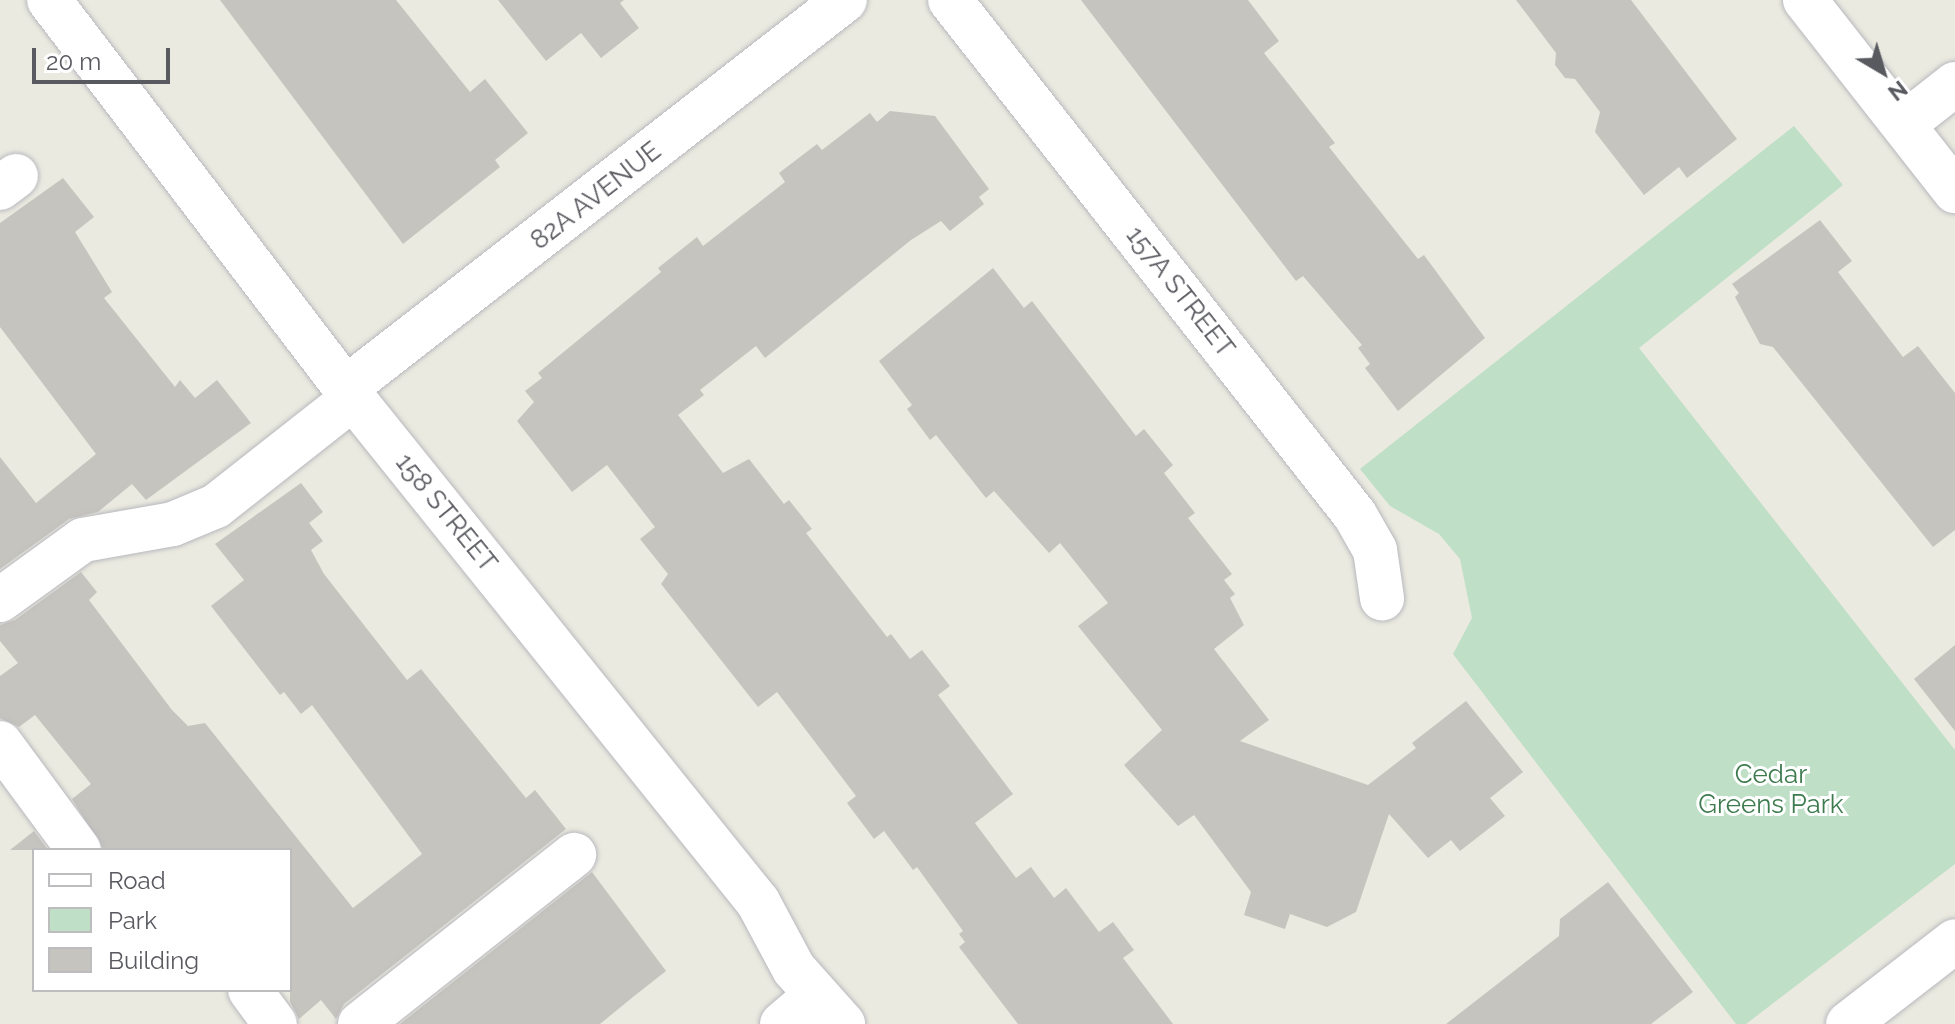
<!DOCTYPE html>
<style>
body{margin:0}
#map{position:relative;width:1955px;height:1024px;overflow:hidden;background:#eaeae0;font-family:Raleway,sans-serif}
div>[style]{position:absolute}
.green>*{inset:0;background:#bfdfc7}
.building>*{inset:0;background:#c6c4be}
.roads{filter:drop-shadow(0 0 2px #b8b8be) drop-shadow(0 0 2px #b8b8be)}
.minor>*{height:44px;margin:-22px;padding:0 22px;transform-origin:22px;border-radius:22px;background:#fff}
span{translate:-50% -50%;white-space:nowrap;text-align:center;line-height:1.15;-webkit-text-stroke:6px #fff;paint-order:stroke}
.street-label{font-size:26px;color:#595a60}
.park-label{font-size:26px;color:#3d7b4e}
.legend{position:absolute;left:32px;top:848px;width:260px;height:144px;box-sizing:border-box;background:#fff;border:2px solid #bdbdbf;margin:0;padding:10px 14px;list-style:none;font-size:24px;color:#595a60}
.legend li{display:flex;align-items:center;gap:16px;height:40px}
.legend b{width:40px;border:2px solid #bdbdbf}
.north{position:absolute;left:1843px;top:32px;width:80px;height:80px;-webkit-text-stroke:6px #fff;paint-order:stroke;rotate:142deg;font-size:22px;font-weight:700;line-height:32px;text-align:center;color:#595a60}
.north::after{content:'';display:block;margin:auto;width:28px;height:36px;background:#595a60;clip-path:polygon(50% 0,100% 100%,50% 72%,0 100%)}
.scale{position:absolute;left:32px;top:48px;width:138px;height:36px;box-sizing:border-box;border:4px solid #595a60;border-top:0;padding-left:10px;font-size:24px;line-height:28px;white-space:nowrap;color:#595a60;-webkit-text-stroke:6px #fff;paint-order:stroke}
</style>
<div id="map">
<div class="green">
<div style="clip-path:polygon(1794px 126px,1843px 185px,1639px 348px,1955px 750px,1955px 864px,1746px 1024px,1736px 1024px,1453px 654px,1472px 618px,1460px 559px,1439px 534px,1390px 506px,1360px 469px)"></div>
</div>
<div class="building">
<div style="clip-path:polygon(220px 0,396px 0,470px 92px,485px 79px,528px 133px,495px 160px,500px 167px,403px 244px)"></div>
<div style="clip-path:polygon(498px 0,624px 0,620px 3px,639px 28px,601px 58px,581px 33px,546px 61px)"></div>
<div style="clip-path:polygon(1081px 0,1248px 0,1279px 41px,1264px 53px,1335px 143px,1329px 147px,1418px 259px,1424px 255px,1485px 338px,1398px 411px,1365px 368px,1370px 364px,1358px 348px,1362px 345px,1303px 276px,1296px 281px)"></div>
<div style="clip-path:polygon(1516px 0,1631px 0,1737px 139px,1687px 178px,1679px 167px,1644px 195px,1595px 132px,1600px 112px,1575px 79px,1565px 78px,1555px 65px,1556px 53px)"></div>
<div style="clip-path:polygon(890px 111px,935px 116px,989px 189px,979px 197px,984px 204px,950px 231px,941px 221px,911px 240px,765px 358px,756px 346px,700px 390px,704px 395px,678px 415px,723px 473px,749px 459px,784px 504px,789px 500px,812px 529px,806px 533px,887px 637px,891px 634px,910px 659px,922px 650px,950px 686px,938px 695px,1013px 794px,975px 823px,1016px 878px,1031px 867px,1054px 898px,1066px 888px,1099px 932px,1113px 922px,1134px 950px,1123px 958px,1173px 1024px,1018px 1024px,959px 947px,965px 942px,959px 934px,963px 931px,917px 867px,913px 870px,884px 831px,874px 839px,847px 803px,856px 796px,777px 692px,758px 707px,661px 584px,668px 574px,640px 539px,655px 527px,607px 465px,572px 492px,517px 421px,534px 402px,525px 391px,542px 378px,538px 373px,661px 272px,658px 268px,697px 237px,703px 246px,785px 182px,779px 173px,817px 144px,822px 150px,870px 113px,877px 122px)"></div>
<div style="clip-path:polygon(63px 178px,94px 217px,75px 232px,112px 292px,104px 298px,175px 387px,180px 380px,195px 398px,217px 380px,251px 423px,146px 500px,132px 484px,98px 512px,69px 519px,0 569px,0 457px,36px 503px,96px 454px,0 327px,0 223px)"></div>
<div style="clip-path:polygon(1820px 220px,1852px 261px,1838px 272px,1903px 357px,1918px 346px,1955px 393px,1955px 530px,1933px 547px,1773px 347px,1760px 344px,1735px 297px,1739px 293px,1732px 284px)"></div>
<div style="clip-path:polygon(993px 268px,1024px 308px,1032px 301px,1136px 436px,1144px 429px,1173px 465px,1164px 473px,1195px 513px,1188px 518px,1232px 574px,1224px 580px,1235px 594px,1230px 598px,1244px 625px,1214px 649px,1269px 720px,1240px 741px,1368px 785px,1416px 748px,1412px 743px,1466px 701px,1523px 772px,1490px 798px,1505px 816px,1460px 851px,1451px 840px,1428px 858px,1389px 814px,1356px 912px,1327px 927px,1290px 914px,1285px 929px,1244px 915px,1251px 892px,1194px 815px,1178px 826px,1124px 765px,1162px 730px,1078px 626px,1108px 603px,1060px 543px,1049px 553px,994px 491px,986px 498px,936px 435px,930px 440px,907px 409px,912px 405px,879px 361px)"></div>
<div style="clip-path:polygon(301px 483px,323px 512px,309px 523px,323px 541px,311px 550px,324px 574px,407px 680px,421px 669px,526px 798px,535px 790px,566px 829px,344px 1004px,336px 1019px,321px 1000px,299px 1019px,290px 1002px,290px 850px,104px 850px,72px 799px,91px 784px,35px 715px,19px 727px,0 718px,0 676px,18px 663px,0 641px,0 625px,15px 620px,81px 572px,97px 592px,89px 600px,172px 710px,188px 726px,205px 723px,353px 908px,422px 854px,312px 705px,301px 714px,284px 692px,280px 695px,211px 606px,244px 580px,215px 544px)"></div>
<div style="clip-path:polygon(1955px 645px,1955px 731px,1914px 679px)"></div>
<div style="clip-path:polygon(34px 831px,48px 850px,10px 850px)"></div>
<div style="clip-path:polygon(592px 872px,666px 971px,633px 997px,600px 1024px,400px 1024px)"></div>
<div style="clip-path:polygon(1608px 882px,1693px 992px,1651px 1024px,1446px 1024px,1559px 936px,1560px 919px)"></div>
</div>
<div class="roads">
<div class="minor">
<div style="left:49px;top:0;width:501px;rotate:52.63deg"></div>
<div style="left:353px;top:398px;width:647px;rotate:51.22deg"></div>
<div style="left:758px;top:902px;width:76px;rotate:61.8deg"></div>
<div style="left:794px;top:969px;width:74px;rotate:48.3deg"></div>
<div style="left:950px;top:0;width:655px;rotate:51.82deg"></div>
<div style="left:1355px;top:515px;width:40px;rotate:60.3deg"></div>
<div style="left:1375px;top:550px;width:49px;rotate:81.7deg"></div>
<div style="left:1805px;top:0;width:243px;rotate:51.9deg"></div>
<div style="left:1904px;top:124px;width:65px;rotate:-38.1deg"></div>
<div style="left:0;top:188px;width:20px;rotate:-37deg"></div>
<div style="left:346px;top:388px;width:632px;rotate:-37.87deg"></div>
<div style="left:0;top:600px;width:102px;rotate:-35.9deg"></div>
<div style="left:83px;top:540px;width:91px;rotate:-10.1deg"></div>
<div style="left:173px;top:524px;width:47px;rotate:-22.7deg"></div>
<div style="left:216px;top:506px;width:174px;rotate:-38.2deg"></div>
<div style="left:0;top:743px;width:133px;rotate:53.6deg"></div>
<div style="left:250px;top:990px;width:42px;rotate:53.7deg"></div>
<div style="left:360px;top:1024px;width:273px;rotate:-38.3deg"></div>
<div style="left:782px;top:1024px;width:42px;rotate:-40.2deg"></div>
<div style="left:1848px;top:1024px;width:135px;rotate:-37.8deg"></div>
</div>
</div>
<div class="street-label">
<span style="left:596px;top:196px;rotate:-38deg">82A AVENUE</span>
<span style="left:1180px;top:292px;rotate:52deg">157A STREET</span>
<span style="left:446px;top:513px;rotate:51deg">158 STREET</span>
</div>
<div class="park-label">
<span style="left:1771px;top:790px">Cedar<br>Greens Park</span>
</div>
<ul class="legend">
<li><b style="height:10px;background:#fff"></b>Road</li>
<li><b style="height:22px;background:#bfdfc7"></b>Park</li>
<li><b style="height:22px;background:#c6c4be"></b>Building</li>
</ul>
<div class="north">N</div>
<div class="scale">20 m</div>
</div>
